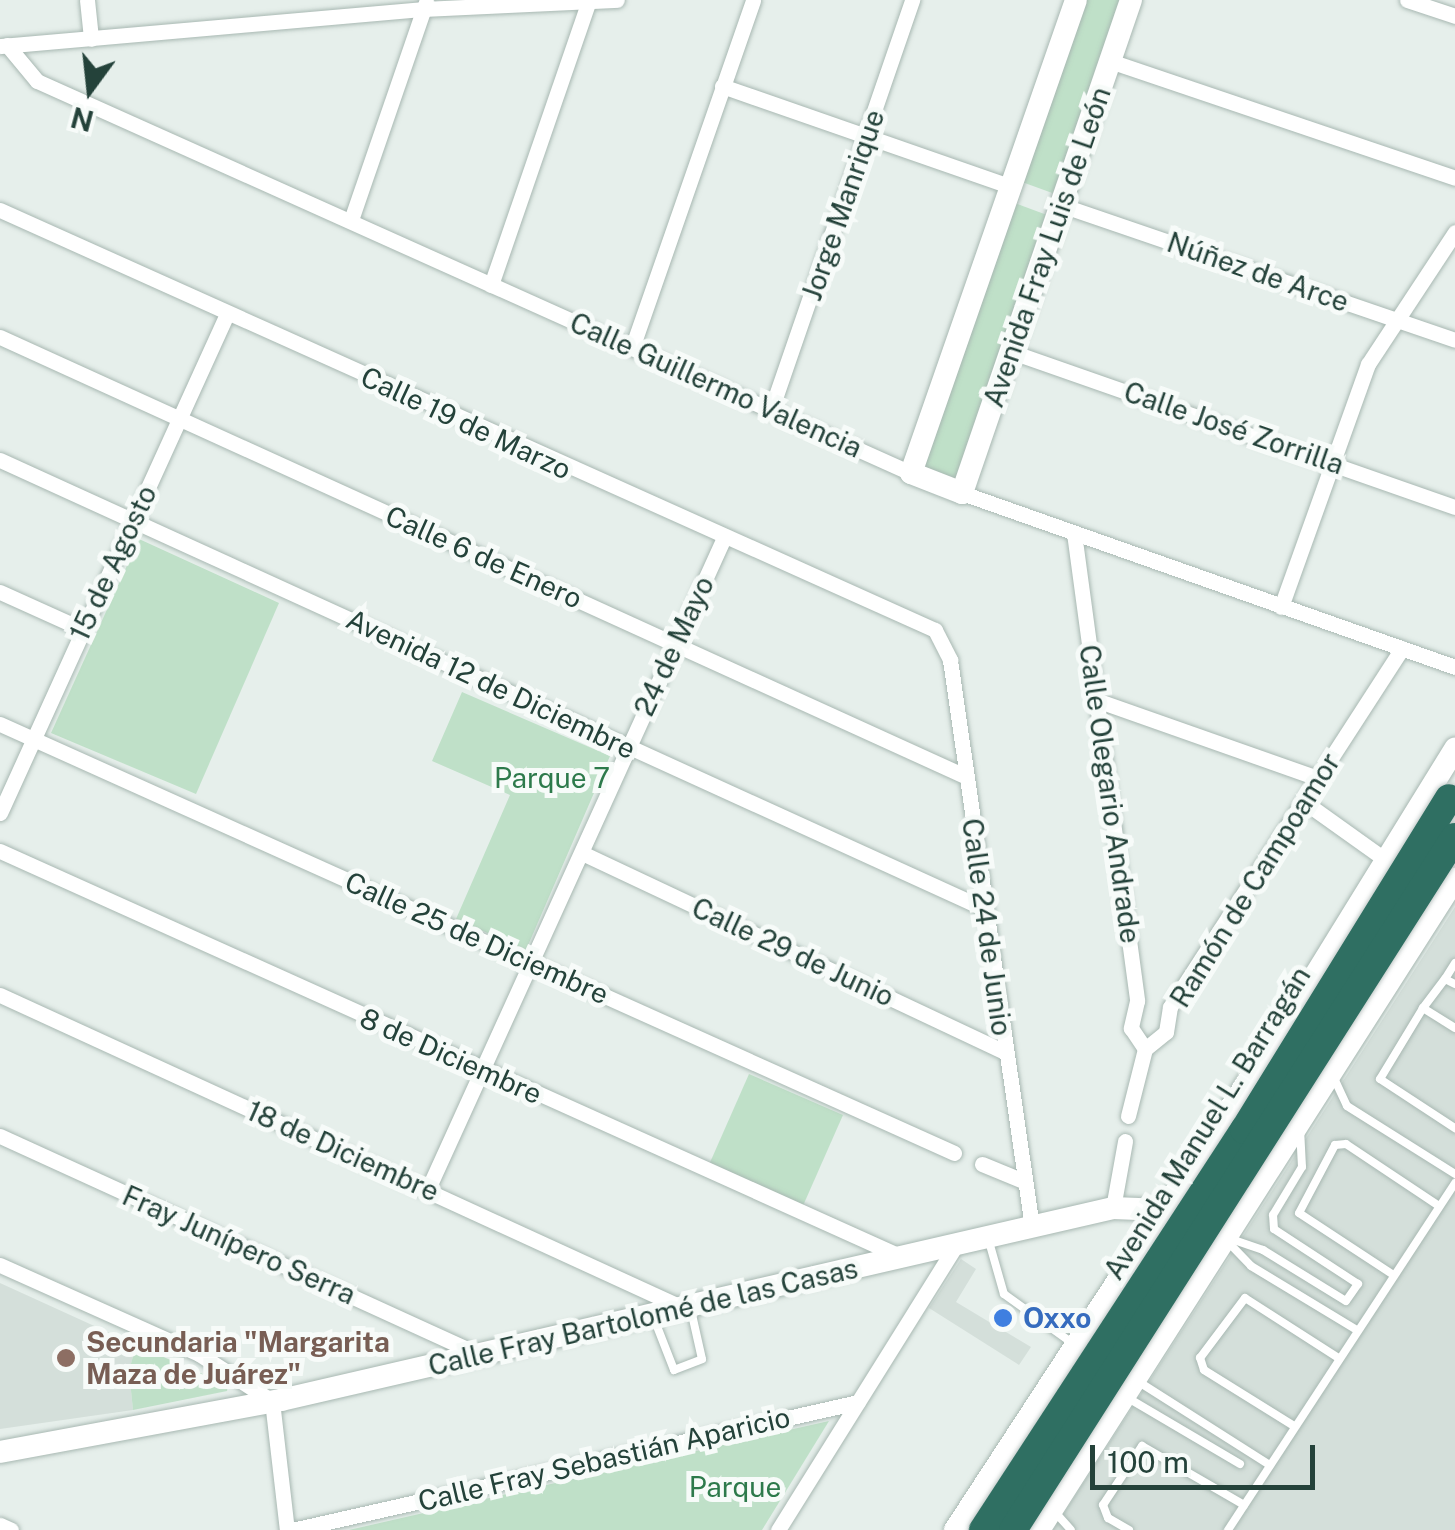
<!DOCTYPE html>
<meta charset="utf-8">
<style>
body{margin:0}
#map{position:relative;width:1455px;height:1530px;overflow:hidden;background:#e6efeb;font-family:"Public Sans",sans-serif}
div>[style]{position:absolute}
.built>*{inset:0;background:#d4dfda}
.green>*{inset:0;background:#bfe0c8}
.roads{filter:drop-shadow(0 0 2px #a8b8b2) drop-shadow(0 0 2px #a8b8b2)}
.lane>*{height:8px;margin:-4px;padding:0 4px;transform-origin:4px;border-radius:4px;background:#fff}
.street>*{height:15px;margin:-7.5px;padding:0 7.5px;transform-origin:7.5px;border-radius:7.5px;background:#fff}
.secondary>*{height:22px;margin:-11px;padding:0 11px;transform-origin:11px;border-radius:11px;background:#fff}
.bridges{filter:drop-shadow(0 0 2px #c2cac8) drop-shadow(0 0 2px #c2cac8)}
.highway-bridge>*{height:28px;margin:-14px;padding:0 14px;transform-origin:14px;border-radius:14px;background:#2f6f62}
.dots>*{width:28px;height:28px;translate:-50% -50%;box-sizing:border-box;border:5px solid #f7fbf9;border-radius:50%}
span{translate:-50% -50%;white-space:nowrap;text-align:center;line-height:1.15;-webkit-text-stroke:10px #f7fbf9;paint-order:stroke}
.street-label{font-size:28px;color:#24423a}
.park-label{font-size:28px;color:#2d7a4b}
.shop-label{font-size:28px;color:#366cbe;font-weight:700}
.left{translate:0 -50%;text-align:left}
.education-label{font-size:28px;color:#785e54;font-weight:700}
.north{position:absolute;left:40px;top:40px;width:100px;height:100px;-webkit-text-stroke:8px #f7fbf9;paint-order:stroke;rotate:195deg;font-size:28px;font-weight:700;line-height:40px;text-align:center;color:#24423a}
.north::after{content:'';display:block;margin:auto;width:35px;height:45px;background:#24423a;clip-path:polygon(50% 0,100% 100%,50% 72%,0 100%)}
.scale{position:absolute;left:1090px;top:1445px;width:225px;height:45px;box-sizing:border-box;border:5px solid #24423a;border-top:0;padding-left:12px;font-size:30px;line-height:35px;white-space:nowrap;color:#24423a;-webkit-text-stroke:8px #f7fbf9;paint-order:stroke}
</style>
<div id="map">
<div class="built">
<div style="clip-path:polygon(1455px 907px,1455px 1530px,1053px 1530px,1336px 1092px)"></div>
<div style="clip-path:polygon(961px 1259px,976px 1269px,956px 1302px,1031px 1347px,1019px 1365px,929px 1308px)"></div>
<div style="clip-path:polygon(0 1283px,136px 1345px,129px 1371px,133px 1410px,0 1429px)"></div>
</div>
<div class="green">
<div style="clip-path:polygon(1085px 0,1121px 0,1055px 194px,1022px 182px)"></div>
<div style="clip-path:polygon(1015px 203px,1047px 215px,956px 480px,920px 466px)"></div>
<div style="clip-path:polygon(139px 539px,279px 603px,196px 794px,51px 733px)"></div>
<div style="clip-path:polygon(462px 692px,610px 756px,526px 950px,456px 919px,510px 795px,432px 761px)"></div>
<div style="clip-path:polygon(749px 1074px,843px 1115px,802px 1208px,708px 1167px)"></div>
<div style="clip-path:polygon(136px 1345px,228px 1385px,227px 1391px,133px 1410px,129px 1371px)"></div>
<div style="clip-path:polygon(829px 1421px,762px 1530px,349px 1530px,687px 1453px)"></div>
</div>
<div class="roads">
<div class="lane">
<div style="left:1455px;top:963px;width:19px;rotate:122deg"></div>
<div style="left:1445px;top:979px;width:11px;rotate:27deg"></div>
<div style="left:1423px;top:1008px;width:36px;rotate:-53deg"></div>
<div style="left:1455px;top:1028px;width:38px;rotate:-148deg"></div>
<div style="left:1423px;top:1008px;width:83px;rotate:121.2deg"></div>
<div style="left:1380px;top:1079px;width:90px;rotate:33.2deg"></div>
<div style="left:1333px;top:1076px;width:33px;rotate:65deg"></div>
<div style="left:1347px;top:1106px;width:128px;rotate:32.2deg"></div>
<div style="left:988px;top:1238px;width:58px;rotate:74.1deg"></div>
<div style="left:1004px;top:1294px;width:87px;rotate:35.7deg"></div>
<div style="left:1231px;top:1239px;width:34px;rotate:19deg"></div>
<div style="left:1263px;top:1250px;width:97px;rotate:31.6deg"></div>
<div style="left:1346px;top:1301px;width:21px;rotate:-55deg"></div>
<div style="left:1358px;top:1284px;width:100px;rotate:-146.8deg"></div>
<div style="left:1274px;top:1229px;width:14px;rotate:-94deg"></div>
<div style="left:1273px;top:1215px;width:56px;rotate:-58.9deg"></div>
<div style="left:1302px;top:1167px;width:36px;rotate:-93deg"></div>
<div style="left:1228px;top:1242px;width:33px;rotate:46deg"></div>
<div style="left:1251px;top:1266px;width:122px;rotate:31.2deg"></div>
<div style="left:1392px;top:1274px;width:111px;rotate:-146.7deg"></div>
<div style="left:1299px;top:1213px;width:77px;rotate:-62.1deg"></div>
<div style="left:1335px;top:1145px;width:11px;rotate:-5deg"></div>
<div style="left:1346px;top:1144px;width:112px;rotate:33.7deg"></div>
<div style="left:653px;top:1316px;width:58px;rotate:68.7deg"></div>
<div style="left:674px;top:1370px;width:30px;rotate:-21deg"></div>
<div style="left:702px;top:1359px;width:50px;rotate:-102.7deg"></div>
<div style="left:1139px;top:1382px;width:155px;rotate:32.4deg"></div>
<div style="left:1128px;top:1398px;width:130px;rotate:30.5deg"></div>
<div style="left:1294px;top:1426px;width:106px;rotate:-148.1deg"></div>
<div style="left:1204px;top:1370px;width:13px;rotate:-108deg"></div>
<div style="left:1200px;top:1358px;width:75px;rotate:-53.1deg"></div>
<div style="left:1245px;top:1298px;width:109px;rotate:32.7deg"></div>
<div style="left:1054px;top:1511px;width:25px;rotate:48deg"></div>
<div style="left:1129px;top:1530px;width:24px;rotate:-150deg"></div>
<div style="left:1108px;top:1518px;width:14px;rotate:-111deg"></div>
<div style="left:1103px;top:1505px;width:71px;rotate:-56.5deg"></div>
<div style="left:1142px;top:1446px;width:118px;rotate:30deg"></div>
<div style="left:1228px;top:1530px;width:415px;rotate:-56.8deg"></div>
</div>
<div class="street">
<div style="left:87px;top:0;width:39px;rotate:84deg"></div>
<div style="left:1407px;top:0;width:51px;rotate:18.4deg"></div>
<div style="left:7px;top:45px;width:47px;rotate:50.2deg"></div>
<div style="left:37px;top:81px;width:958px;rotate:24.16deg"></div>
<div style="left:0;top:46px;width:427px;rotate:-5deg"></div>
<div style="left:425px;top:9px;width:192px;rotate:-2.7deg"></div>
<div style="left:1110px;top:61px;width:364px;rotate:18.7deg"></div>
<div style="left:722px;top:86px;width:304px;rotate:19.2deg"></div>
<div style="left:1061px;top:205px;width:416px;rotate:18.9deg"></div>
<div style="left:0;top:210px;width:1025px;rotate:24.19deg"></div>
<div style="left:935px;top:630px;width:34px;rotate:63deg"></div>
<div style="left:950px;top:660px;width:573px;rotate:81.77deg"></div>
<div style="left:351px;top:220px;width:231px;rotate:-71deg"></div>
<div style="left:491px;top:285px;width:298px;rotate:-71deg"></div>
<div style="left:0;top:337px;width:1062px;rotate:24.47deg"></div>
<div style="left:632px;top:348px;width:368px;rotate:-70.8deg"></div>
<div style="left:1012px;top:352px;width:469px;rotate:19.3deg"></div>
<div style="left:771px;top:410px;width:434px;rotate:-71deg"></div>
<div style="left:0;top:460px;width:1080px;rotate:24.5deg"></div>
<div style="left:962px;top:493px;width:523px;rotate:19.44deg"></div>
<div style="left:1074px;top:533px;width:472px;rotate:82.3deg"></div>
<div style="left:1137px;top:1001px;width:28px;rotate:103deg"></div>
<div style="left:1131px;top:1028px;width:25px;rotate:56deg"></div>
<div style="left:0;top:592px;width:90px;rotate:24.3deg"></div>
<div style="left:1281px;top:607px;width:258px;rotate:-70.3deg"></div>
<div style="left:1368px;top:364px;width:158px;rotate:-56.6deg"></div>
<div style="left:1099px;top:701px;width:232px;rotate:19.4deg"></div>
<div style="left:0;top:724px;width:1046px;rotate:24.21deg"></div>
<div style="left:1303px;top:801px;width:98px;rotate:35.5deg"></div>
<div style="left:0;top:813px;width:548px;rotate:-65.54deg"></div>
<div style="left:0;top:851px;width:987px;rotate:24.23deg"></div>
<div style="left:582px;top:853px;width:467px;rotate:25.2deg"></div>
<div style="left:0;top:995px;width:751px;rotate:24.62deg"></div>
<div style="left:1128px;top:1116px;width:69px;rotate:-75.8deg"></div>
<div style="left:1145px;top:1049px;width:27px;rotate:-39deg"></div>
<div style="left:1166px;top:1032px;width:25px;rotate:-81deg"></div>
<div style="left:1170px;top:1007px;width:427px;rotate:-57.1deg"></div>
<div style="left:0;top:1136px;width:525px;rotate:24.52deg"></div>
<div style="left:982px;top:1164px;width:42px;rotate:22.3deg"></div>
<div style="left:428px;top:1189px;width:713px;rotate:-65.56deg"></div>
<div style="left:1113px;top:1208px;width:68px;rotate:-79.8deg"></div>
<div style="left:0;top:1265px;width:218px;rotate:24.1deg"></div>
<div style="left:199px;top:1354px;width:87px;rotate:32.8deg"></div>
<div style="left:272px;top:1401px;width:130px;rotate:83.4deg"></div>
<div style="left:0;top:1525px;width:12px;rotate:24deg"></div>
<div style="left:292px;top:1530px;width:580px;rotate:-12.74deg"></div>
<div style="left:778px;top:1530px;width:336px;rotate:-58deg"></div>
</div>
<div class="secondary">
<div style="left:1076px;top:0;width:501px;rotate:109.23deg"></div>
<div style="left:911px;top:473px;width:55px;rotate:21.4deg"></div>
<div style="left:962px;top:493px;width:521px;rotate:-71.08deg"></div>
<div style="left:0;top:1452px;width:286px;rotate:-10.5deg"></div>
<div style="left:281px;top:1400px;width:854px;rotate:-12.99deg"></div>
<div style="left:1113px;top:1208px;width:51px;rotate:2.2deg"></div>
<div style="left:1164px;top:1210px;width:64px;rotate:24.1deg"></div>
<div style="left:955px;top:1530px;width:589px;rotate:-56.85deg"></div>
<div style="left:1277px;top:1037px;width:339px;rotate:-58.3deg"></div>
<div style="left:1039px;top:1530px;width:773px;rotate:-57.42deg"></div>
</div>
</div>
<div class="bridges">
<div class="highway-bridge">
<div style="left:983px;top:1530px;width:478px;rotate:-56.9deg"></div>
<div style="left:1244px;top:1130px;width:390px;rotate:-58.3deg"></div>
<div style="left:1013px;top:1530px;width:822px;rotate:-57.47deg"></div>
</div>
</div>
<div class="dots">
<div style="left:1003px;top:1318px;background:#3f7fe0"></div>
<div style="left:66px;top:1358px;background:#8d6e63"></div>
</div>
<div class="street-label">
<span style="left:843px;top:205px;rotate:-71deg">Jorge Manrique</span>
<span style="left:1047px;top:247px;rotate:-71deg">Avenida Fray Luis de León</span>
<span style="left:1258px;top:272px;rotate:19deg">Núñez de Arce</span>
<span style="left:716px;top:385px;rotate:24deg">Calle Guillermo Valencia</span>
<span style="left:466px;top:423px;rotate:25deg">Calle 19 de Marzo</span>
<span style="left:1234px;top:428px;rotate:19deg">Calle José Zorrilla</span>
<span style="left:484px;top:557px;rotate:24deg">Calle 6 de Enero</span>
<span style="left:113px;top:563px;rotate:-65deg">15 de Agosto</span>
<span style="left:674px;top:646px;rotate:-65deg">24 de Mayo</span>
<span style="left:491px;top:684px;rotate:25deg">Avenida 12 de Diciembre</span>
<span style="left:1110px;top:794px;rotate:82deg">Calle Olegario Andrade</span>
<span style="left:1255px;top:880px;rotate:-58deg">Ramón de Campoamor</span>
<span style="left:987px;top:927px;rotate:82deg">Calle 24 de Junio</span>
<span style="left:477px;top:938px;rotate:24deg">Calle 25 de Diciembre</span>
<span style="left:793px;top:952px;rotate:25deg">Calle 29 de Junio</span>
<span style="left:451px;top:1056px;rotate:24deg">8 de Diciembre</span>
<span style="left:1207px;top:1123px;rotate:-58deg">Avenida Manuel L. Barragán</span>
<span style="left:343px;top:1151px;rotate:24deg">18 de Diciembre</span>
<span style="left:239px;top:1245px;rotate:24deg">Fray Junípero Serra</span>
<span style="left:643px;top:1317px;rotate:-13deg">Calle Fray Bartolomé de las Casas</span>
<span style="left:604px;top:1459px;rotate:-13deg">Calle Fray Sebastián Aparicio</span>
</div>
<div class="park-label">
<span style="left:552px;top:778px">Parque 7</span>
<span style="left:735px;top:1487px">Parque</span>
</div>
<div class="shop-label">
<span class="left" style="left:1023px;top:1318px">Oxxo</span>
</div>
<div class="education-label">
<span class="left" style="left:86px;top:1358px">Secundaria "Margarita<br>Maza de Juárez"</span>
</div>
<div class="north">N</div>
<div class="scale">100 m</div>
</div>
